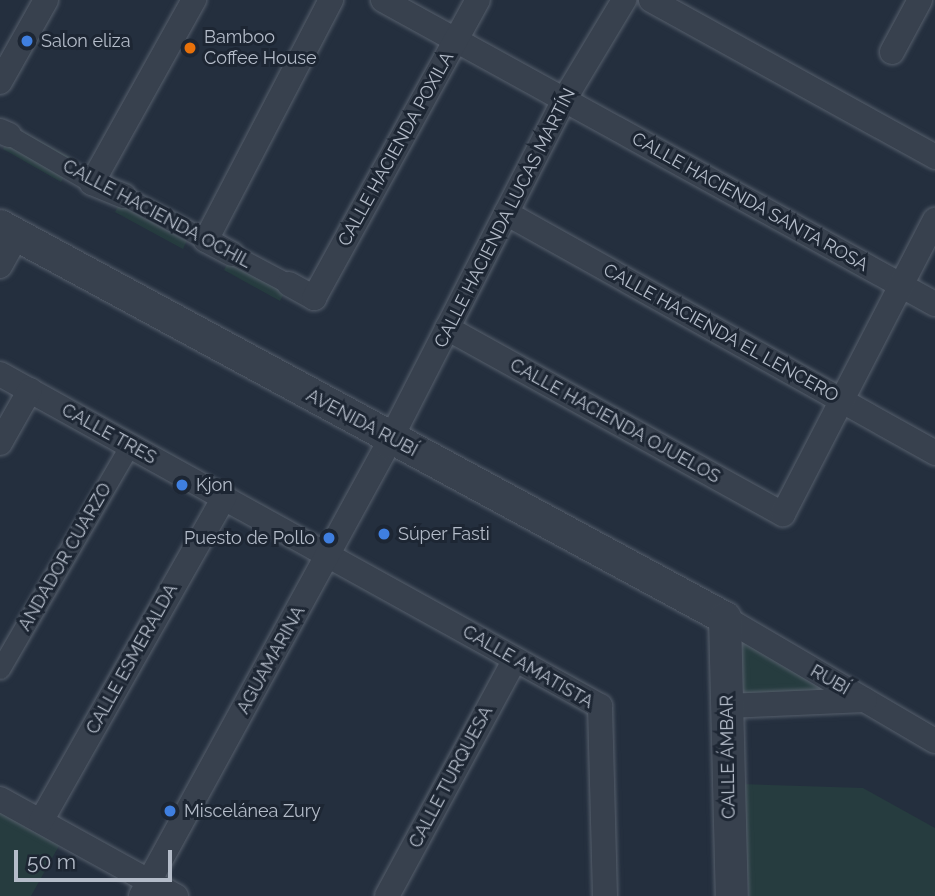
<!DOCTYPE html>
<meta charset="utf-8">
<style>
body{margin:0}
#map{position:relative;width:935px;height:896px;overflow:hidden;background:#242f3e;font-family:Raleway,sans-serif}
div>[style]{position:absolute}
.green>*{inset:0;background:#263c3f}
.roads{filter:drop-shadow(0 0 2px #565f6c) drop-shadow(0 0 2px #565f6c)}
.pedestrian>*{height:19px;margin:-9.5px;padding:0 9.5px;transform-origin:9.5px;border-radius:9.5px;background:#38414e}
.minor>*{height:24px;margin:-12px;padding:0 12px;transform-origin:12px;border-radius:12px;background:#38414e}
.tertiary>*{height:32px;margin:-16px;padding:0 16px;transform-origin:16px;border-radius:16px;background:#38414e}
.dots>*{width:19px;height:19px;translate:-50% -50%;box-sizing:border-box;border:4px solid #1d2633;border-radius:50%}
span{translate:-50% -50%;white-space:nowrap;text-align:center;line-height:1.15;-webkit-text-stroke:6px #1d2633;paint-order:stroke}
.poi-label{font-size:18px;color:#b4bcc9}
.left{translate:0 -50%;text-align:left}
.right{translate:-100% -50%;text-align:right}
.street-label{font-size:18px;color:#b4bcc9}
.scale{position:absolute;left:14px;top:850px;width:158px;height:32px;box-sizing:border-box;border:4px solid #b4bcc9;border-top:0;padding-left:9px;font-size:21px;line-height:24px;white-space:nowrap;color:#b4bcc9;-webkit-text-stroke:5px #1d2633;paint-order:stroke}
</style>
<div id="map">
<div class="green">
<div style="clip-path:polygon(14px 127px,73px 159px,61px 182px,3px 149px)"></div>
<div style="clip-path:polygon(126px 191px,194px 226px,183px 249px,115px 212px)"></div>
<div style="clip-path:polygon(235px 249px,289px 284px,280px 301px,224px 270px)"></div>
<div style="clip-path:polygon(736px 632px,836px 693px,738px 697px)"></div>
<div style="clip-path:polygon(740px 784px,863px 788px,935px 828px,935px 896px,749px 896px)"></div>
<div style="clip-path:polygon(0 799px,65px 835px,31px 896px,0 896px)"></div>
</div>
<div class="roads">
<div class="pedestrian">
<div style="left:9px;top:135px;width:96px;rotate:30deg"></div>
<div style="left:124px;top:196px;width:93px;rotate:28.2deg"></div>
<div style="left:232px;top:254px;width:64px;rotate:27.8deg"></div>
<div style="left:0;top:669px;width:259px;rotate:-59.9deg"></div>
</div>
<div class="minor">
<div style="left:383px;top:0;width:630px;rotate:28.84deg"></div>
<div style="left:651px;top:0;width:325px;rotate:28.9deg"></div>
<div style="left:892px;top:52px;width:59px;rotate:-61.7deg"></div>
<div style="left:0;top:82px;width:94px;rotate:-60.7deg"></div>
<div style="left:0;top:131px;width:10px;rotate:24deg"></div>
<div style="left:124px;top:196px;width:35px;rotate:-158deg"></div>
<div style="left:92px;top:183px;width:210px;rotate:-60.9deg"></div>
<div style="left:506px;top:213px;width:492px;rotate:29.2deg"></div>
<div style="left:232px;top:254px;width:30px;rotate:-152deg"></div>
<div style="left:206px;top:240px;width:271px;rotate:-62.5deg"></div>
<div style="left:0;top:266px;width:35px;rotate:-61deg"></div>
<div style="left:289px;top:284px;width:29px;rotate:29deg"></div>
<div style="left:314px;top:298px;width:340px;rotate:-61.2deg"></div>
<div style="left:447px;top:328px;width:384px;rotate:29deg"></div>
<div style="left:783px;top:514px;width:331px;rotate:-62.7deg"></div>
<div style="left:0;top:374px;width:686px;rotate:28.96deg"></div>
<div style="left:600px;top:706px;width:190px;rotate:88.5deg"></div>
<div style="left:0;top:443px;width:61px;rotate:-60.5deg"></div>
<div style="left:725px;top:618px;width:243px;rotate:30.4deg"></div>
<div style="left:727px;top:706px;width:138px;rotate:-2.5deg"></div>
<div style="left:0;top:799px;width:201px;rotate:28.9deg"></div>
<div style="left:41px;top:821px;width:372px;rotate:-60.5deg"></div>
<div style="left:141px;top:896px;width:513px;rotate:-61.34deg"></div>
<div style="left:387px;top:446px;width:389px;rotate:-62.9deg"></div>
<div style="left:564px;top:100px;width:117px;rotate:-59deg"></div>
<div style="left:387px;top:896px;width:269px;rotate:-61.6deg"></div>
</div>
<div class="tertiary">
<div style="left:0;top:226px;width:824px;rotate:28.4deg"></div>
<div style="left:725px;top:618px;width:278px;rotate:88.6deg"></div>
</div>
</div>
<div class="dots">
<div style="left:27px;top:41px;background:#3f7fe0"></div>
<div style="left:190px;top:48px;background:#e8710a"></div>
<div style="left:182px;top:485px;background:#3f7fe0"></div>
<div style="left:384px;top:534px;background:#3f7fe0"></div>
<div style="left:329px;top:538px;background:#3f7fe0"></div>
<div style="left:170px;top:811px;background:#3f7fe0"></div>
</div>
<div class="poi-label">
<span class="left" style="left:204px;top:48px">Bamboo<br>Coffee House</span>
<span class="left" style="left:41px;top:41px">Salon eliza</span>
<span class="left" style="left:196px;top:485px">Kjon</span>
<span class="left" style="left:398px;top:534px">Súper Fasti</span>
<span class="right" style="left:315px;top:538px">Puesto de Pollo</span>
<span class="left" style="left:184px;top:811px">Miscelánea Zury</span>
</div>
<div class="street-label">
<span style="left:396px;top:149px;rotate:-61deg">CALLE HACIENDA POXILA</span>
<span style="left:750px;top:202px;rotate:29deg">CALLE HACIENDA SANTA ROSA</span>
<span style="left:157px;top:214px;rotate:28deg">CALLE HACIENDA OCHIL</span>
<span style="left:505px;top:218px;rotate:-63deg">CALLE HACIENDA LUCAS MARTÍN</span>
<span style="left:721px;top:333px;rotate:29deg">CALLE HACIENDA EL LENCERO</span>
<span style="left:615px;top:421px;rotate:29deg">CALLE HACIENDA OJUELOS</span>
<span style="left:362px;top:423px;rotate:28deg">AVENIDA RUBÍ</span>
<span style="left:109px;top:434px;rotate:29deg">CALLE TRES</span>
<span style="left:65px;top:557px;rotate:-60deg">ANDADOR CUARZO</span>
<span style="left:132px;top:659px;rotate:-61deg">CALLE ESMERALDA</span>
<span style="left:271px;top:660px;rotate:-61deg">AGUAMARINA</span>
<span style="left:528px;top:667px;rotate:30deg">CALLE AMATISTA</span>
<span style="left:830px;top:680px;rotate:30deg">RUBÍ</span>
<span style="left:728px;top:757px;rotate:-91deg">CALLE ÁMBAR</span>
<span style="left:451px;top:777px;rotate:-62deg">CALLE TURQUESA</span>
</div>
<div class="scale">50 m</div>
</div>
